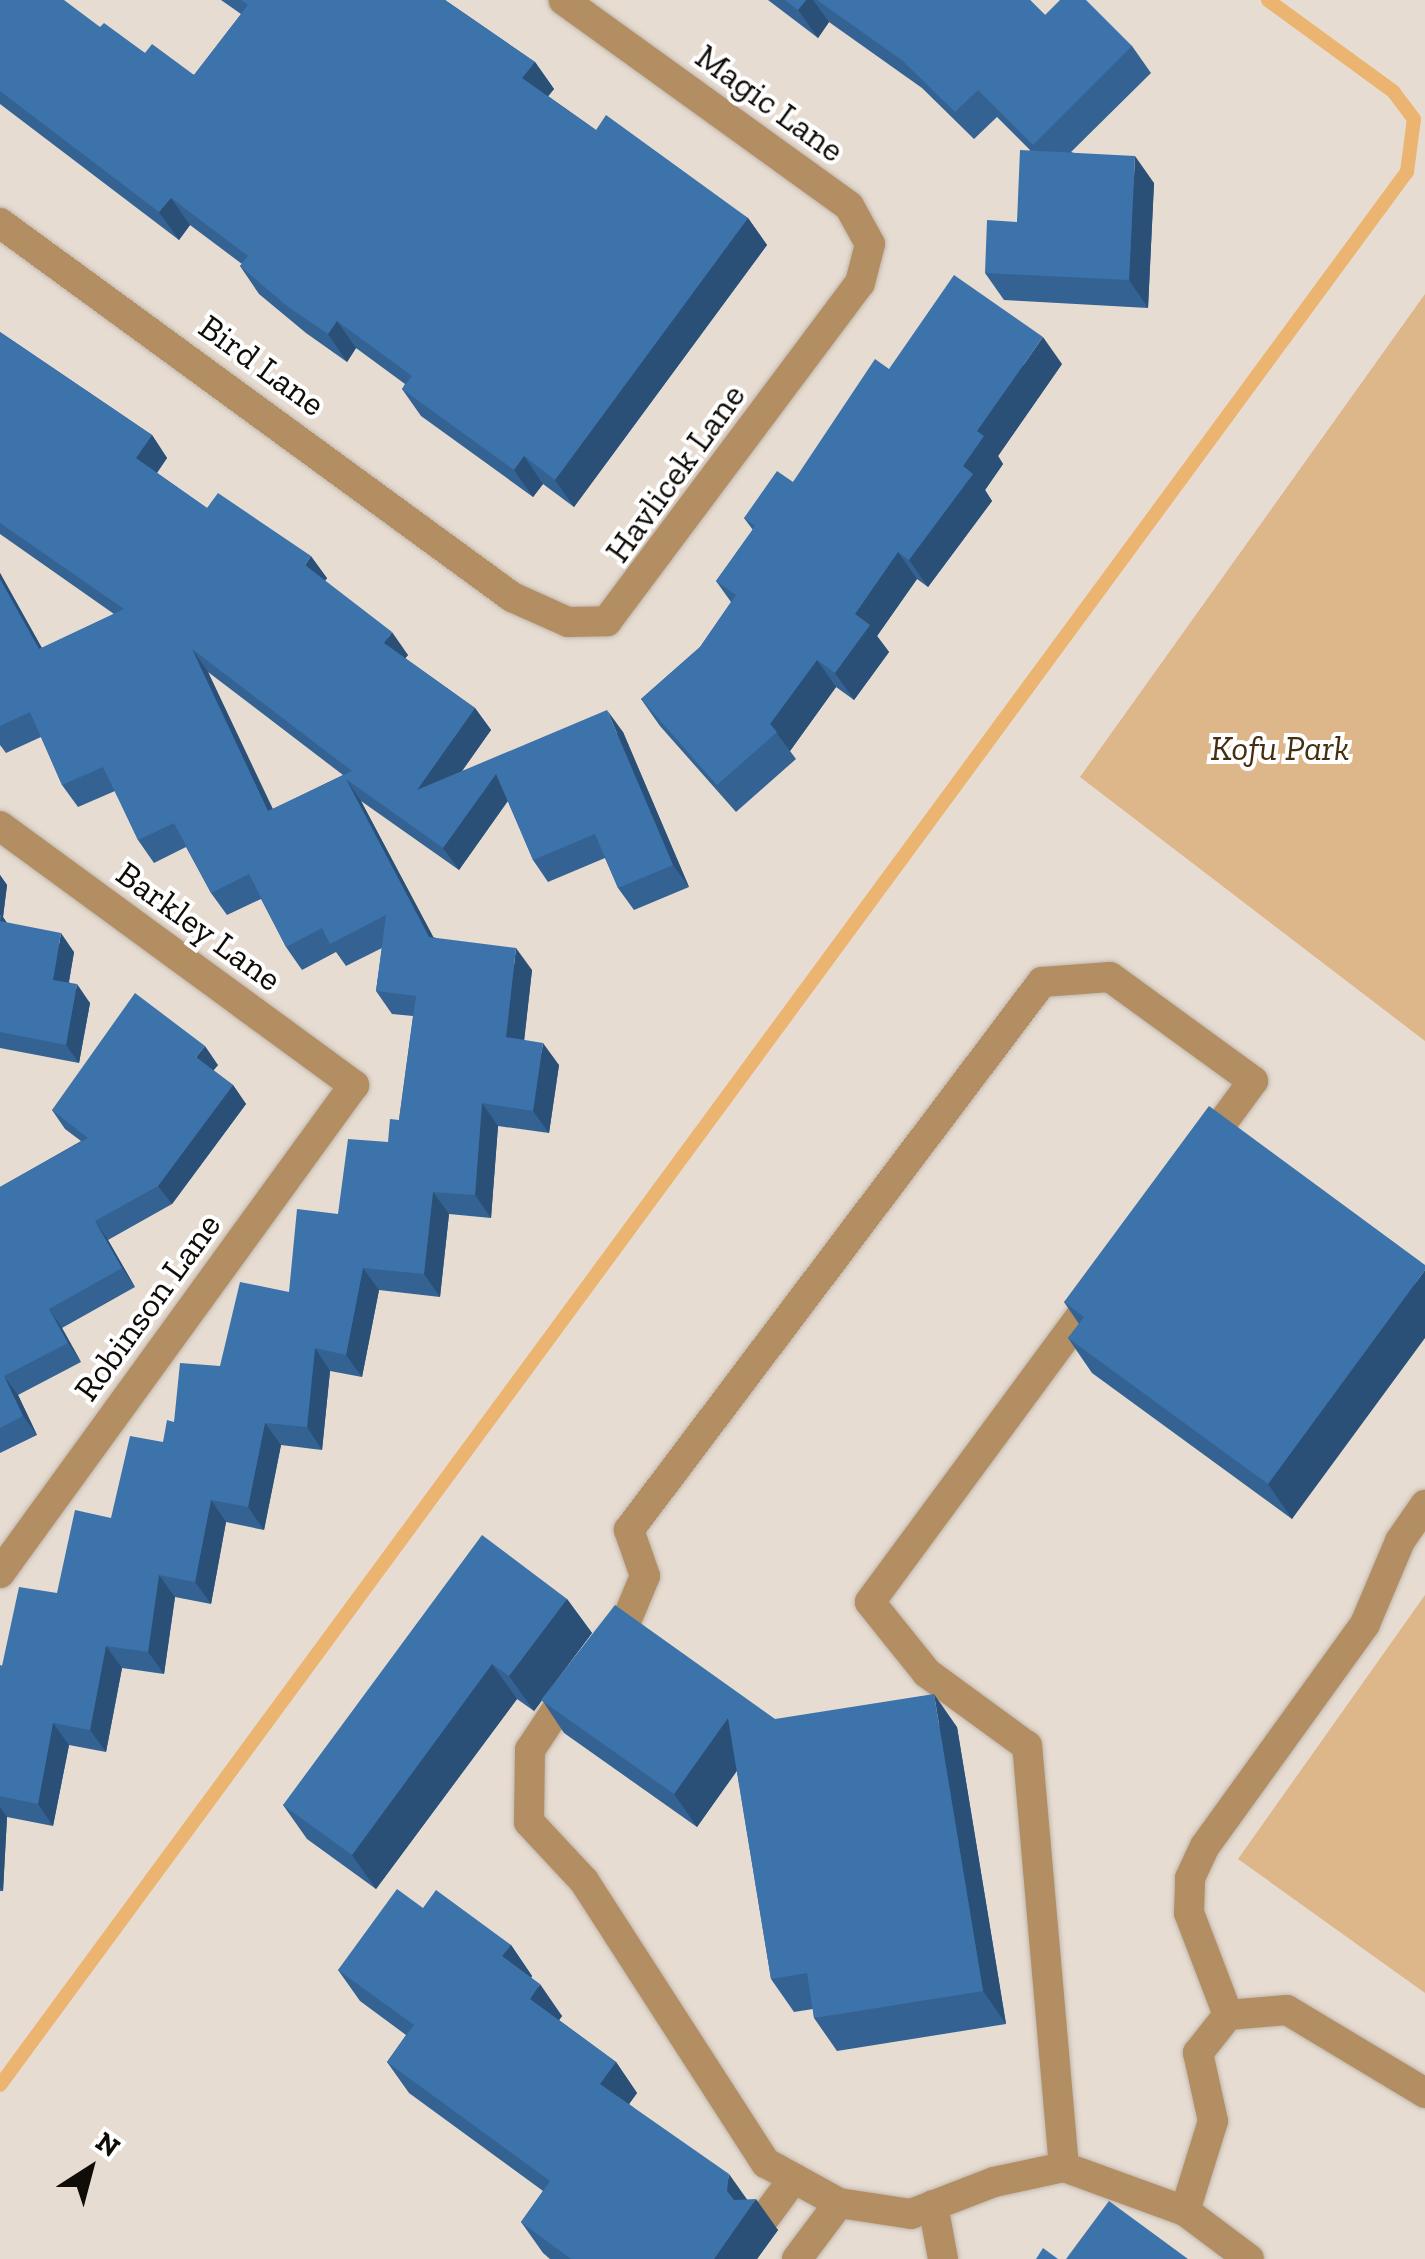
<!DOCTYPE html>
<style>
body{margin:0}
#map{position:relative;width:1425px;height:2259px;overflow:hidden;background:#e7dcd1;font-family:"Zilla Slab",serif}
div>[style]{position:absolute}
.green>*{inset:0;background:#ddb68a}
.stream>*{height:14px;margin:-7px;padding:0 7px;transform-origin:7px;border-radius:7px;background:#ebb470}
.roads{filter:drop-shadow(0 0 2px #c0b7ad) drop-shadow(0 0 2px #c0b7ad)}
.minor>*{height:30px;margin:-15px;padding:0 15px;transform-origin:15px;border-radius:15px;background:#b38e62}
.wall>*{inset:0;background:#346393}
.shaded-wall>*{inset:0;background:#2a5078}
.building>*{inset:0;background:#3c73ab}
span{translate:-50% -50%;white-space:nowrap;text-align:center;line-height:1.15;-webkit-text-stroke:8px #fff;paint-order:stroke}
.street-label{font-size:35px;color:#100d09}
.park-label{font-size:35px;color:#452f11;font-style:italic}
.north{position:absolute;left:40px;top:2119px;width:100px;height:100px;-webkit-text-stroke:8px #fff;paint-order:stroke;rotate:36deg;font-size:28px;font-weight:700;line-height:40px;text-align:center;color:#100d09}
.north::after{content:'';display:block;margin:auto;width:35px;height:45px;background:#100d09;clip-path:polygon(50% 0,100% 100%,50% 72%,0 100%)}
</style>
<div id="map">
<div class="green">
<div style="clip-path:polygon(1425px 294px,1425px 1041px,1080px 777px)"></div>
<div style="clip-path:polygon(1425px 1595px,1425px 1993px,1238px 1859px)"></div>
</div>
<div class="stream">
<div style="left:0;top:2085px;width:2375px;rotate:-53.67deg"></div>
<div style="left:1407px;top:172px;width:53px;rotate:-82.5deg"></div>
<div style="left:1414px;top:119px;width:34px;rotate:-127deg"></div>
<div style="left:1394px;top:92px;width:156px;rotate:-143.9deg"></div>
</div>
<div class="roads">
<div class="minor">
<div style="left:0;top:223px;width:634px;rotate:36.15deg"></div>
<div style="left:512px;top:597px;width:61px;rotate:24.1deg"></div>
<div style="left:568px;top:622px;width:39px;rotate:-1deg"></div>
<div style="left:607px;top:621px;width:422px;rotate:-53.2deg"></div>
<div style="left:860px;top:283px;width:40px;rotate:-75.6deg"></div>
<div style="left:870px;top:244px;width:43px;rotate:-118.9deg"></div>
<div style="left:849px;top:206px;width:352px;rotate:-144.2deg"></div>
<div style="left:0;top:826px;width:439px;rotate:36.2deg"></div>
<div style="left:354px;top:1085px;width:603px;rotate:125.96deg"></div>
<div style="left:606px;top:1645px;width:28px;rotate:-48deg"></div>
<div style="left:625px;top:1624px;width:52px;rotate:-67.4deg"></div>
<div style="left:645px;top:1576px;width:49px;rotate:-109.2deg"></div>
<div style="left:629px;top:1530px;width:686px;rotate:-53deg"></div>
<div style="left:1042px;top:982px;width:68px;rotate:-4.2deg"></div>
<div style="left:1110px;top:977px;width:177px;rotate:36deg"></div>
<div style="left:1253px;top:1081px;width:88px;rotate:126.2deg"></div>
<div style="left:573px;top:1685px;width:78px;rotate:123.5deg"></div>
<div style="left:530px;top:1750px;width:72px;rotate:90.8deg"></div>
<div style="left:529px;top:1822px;width:81px;rotate:47deg"></div>
<div style="left:584px;top:1881px;width:336px;rotate:57.2deg"></div>
<div style="left:766px;top:2163px;width:83px;rotate:28.7deg"></div>
<div style="left:839px;top:2203px;width:73px;rotate:8.7deg"></div>
<div style="left:911px;top:2214px;width:89px;rotate:-21.1deg"></div>
<div style="left:994px;top:2182px;width:72px;rotate:-12.1deg"></div>
<div style="left:1064px;top:2167px;width:129px;rotate:20deg"></div>
<div style="left:1185px;top:2211px;width:80px;rotate:36.9deg"></div>
<div style="left:1228px;top:2015px;width:109px;rotate:-110.9deg"></div>
<div style="left:1189px;top:1913px;width:35px;rotate:-88deg"></div>
<div style="left:1190px;top:1878px;width:35px;rotate:-65deg"></div>
<div style="left:1205px;top:1846px;width:274px;rotate:-54.2deg"></div>
<div style="left:1365px;top:1624px;width:90px;rotate:-67.1deg"></div>
<div style="left:1400px;top:1541px;width:44px;rotate:-55.2deg"></div>
<div style="left:1064px;top:2167px;width:423px;rotate:-95deg"></div>
<div style="left:1027px;top:1746px;width:124px;rotate:-143.9deg"></div>
<div style="left:927px;top:1673px;width:91px;rotate:-128.8deg"></div>
<div style="left:870px;top:1602px;width:388px;rotate:-53.6deg"></div>
<div style="left:933px;top:2205px;width:55px;rotate:79.5deg"></div>
<div style="left:1185px;top:2211px;width:94px;rotate:-72.7deg"></div>
<div style="left:1213px;top:2121px;width:70px;rotate:-102.4deg"></div>
<div style="left:1198px;top:2053px;width:48px;rotate:-51.7deg"></div>
<div style="left:1228px;top:2015px;width:59px;rotate:-4.8deg"></div>
<div style="left:1287px;top:2010px;width:161px;rotate:31deg"></div>
<div style="left:766px;top:2216px;width:47px;rotate:-53.6deg"></div>
<div style="left:797px;top:2259px;width:70px;rotate:-53.1deg"></div>
</div>
</div>
<div class="wall">
<div style="clip-path:polygon(0 0,100px 27px,145px 53px,194px 75px,241px 14px,221px 0,445px 0,535px 62px,554px 89px,548px 96px,596px 130px,748px 218px,767px 245px,574px 507px,543px 484px,533px 497px,421px 416px,402px 389px,405px 384px,356px 348px,347px 362px,306px 333px,259px 294px,240px 266px,242px 264px,190px 225px,179px 240px,0 104px)"></div>
<div style="clip-path:polygon(768px 0,1030px 0,1045px 15px,1132px 46px,1151px 73px,1071px 152px,1154px 183px,1148px 308px,1004px 300px,985px 273px,1017px 222px,1030px 150px,997px 117px,974px 139px,922px 88px,829px 22px,818px 38px)"></div>
<div style="clip-path:polygon(evenodd,0 332px,152px 435px,167px 458px,157px 473px,207px 508px,327px 578px,325px 581px,408px 655px,405px 658px,475px 708px,491px 730px,462px 771px,623px 732px,689px 887px,634px 910px,618px 888px,605px 858px,548px 882px,533px 860px,508px 801px,459px 870px,361px 801px,433px 937px,532px 970px,524px 1040px,559px 1065px,549px 1133px,498px 1126px,491px 1218px,449px 1214px,440px 1297px,379px 1290px,362px 1377px,330px 1371px,322px 1450px,281px 1445px,264px 1530px,226px 1522px,211px 1604px,175px 1597px,164px 1674px,122px 1668px,106px 1752px,69px 1745px,53px 1826px,7px 1817px,3px 1891px,0 1891px,0 1665px,2px 1666px,57px 1593px,111px 1518px,163px 1442px,174px 1422px,220px 1366px,289px 1292px,338px 1214px,388px 1142px,399px 1120px,413px 1016px,392px 1014px,376px 991px,382px 948px,346px 966px,336px 952px,302px 970px,286px 947px,261px 899px,227px 915px,211px 893px,186px 847px,154px 863px,138px 840px,115px 791px,78px 807px,62px 785px,41px 737px,6px 753px,0 745px,0 573px,42px 648px,114px 614px,0 534px,0 332px,208px 672px,343px 775px,273px 809px,208px 672px)"></div>
<div style="clip-path:polygon(1062px 364px,998px 456px,1003px 464px,985px 490px,992px 501px,928px 587px,917px 579px,877px 636px,889px 652px,854px 700px,836px 687px,790px 751px,796px 759px,736px 812px,660px 726px,641px 699px,700px 647px,731px 602px,716px 581px,753px 530px,744px 518px,793px 482px,889px 369px)"></div>
<div style="clip-path:polygon(0 875px,7px 885px,3px 917px,7px 923px,74px 952px,69px 982px,90px 1003px,79px 1063px,0 1048px)"></div>
<div style="clip-path:polygon(218px 1065px,213px 1070px,233px 1085px,246px 1104px,172px 1204px,108px 1240px,135px 1287px,62px 1328px,81px 1362px,18px 1395px,37px 1435px,0 1453px,0 1187px,81px 1141px,65px 1129px,52px 1110px)"></div>
<div style="clip-path:polygon(1425px 1265px,1292px 1519px,1092px 1373px,1068px 1338px,1079px 1324px,1064px 1302px)"></div>
<div style="clip-path:polygon(567px 1599px,592px 1633px,554px 1683px,775px 1719px,957px 1727px,1006px 2024px,837px 2051px,814px 2018px,813px 2009px,794px 2012px,771px 1979px,737px 1771px,697px 1827px,564px 1733px,542px 1700px,534px 1711px,517px 1699px,376px 1889px,307px 1839px,283px 1805px)"></div>
<div style="clip-path:polygon(423px 1908px,511px 1945px,532px 1976px,531px 1978px,562px 2016px,559px 2020px,616px 2062px,637px 2093px,629px 2104px,746px 2199px,778px 2230px,757px 2259px,550px 2259px,543px 2253px,521px 2222px,543px 2191px,409px 2093px,387px 2062px,406px 2035px,360px 2001px,338px 1970px)"></div>
</div>
<div class="shaded-wall">
<div style="clip-path:polygon(806px 0,813px 0,829px 22px,818px 38px,798px 10px)"></div>
<div style="clip-path:polygon(535px 62px,554px 89px,541px 105px,522px 78px)"></div>
<div style="clip-path:polygon(1135px 156px,1154px 183px,1148px 308px,1129px 280px)"></div>
<div style="clip-path:polygon(171px 198px,190px 225px,179px 240px,159px 212px)"></div>
<div style="clip-path:polygon(748px 218px,767px 245px,574px 507px,555px 480px)"></div>
<div style="clip-path:polygon(337px 321px,356px 348px,347px 362px,328px 334px)"></div>
<div style="clip-path:polygon(1043px 337px,1062px 364px,998px 456px,1003px 464px,985px 490px,992px 501px,928px 587px,909px 560px,963px 466px,977px 431px)"></div>
<div style="clip-path:polygon(152px 435px,167px 458px,151px 481px,136px 458px)"></div>
<div style="clip-path:polygon(524px 456px,543px 484px,533px 497px,514px 470px)"></div>
<div style="clip-path:polygon(898px 552px,917px 579px,877px 636px,889px 652px,854px 700px,835px 673px,855px 614px)"></div>
<div style="clip-path:polygon(311px 556px,327px 578px,320px 588px,305px 565px)"></div>
<div style="clip-path:polygon(0 573px,55px 672px,39px 649px,0 579px)"></div>
<div style="clip-path:polygon(392px 632px,408px 655px,399px 666px,384px 643px)"></div>
<div style="clip-path:polygon(192px 649px,208px 672px,284px 834px,268px 811px)"></div>
<div style="clip-path:polygon(817px 660px,836px 687px,790px 751px,770px 724px)"></div>
<div style="clip-path:polygon(475px 708px,491px 730px,433px 812px,417px 790px)"></div>
<div style="clip-path:polygon(607px 710px,623px 732px,689px 887px,673px 865px)"></div>
<div style="clip-path:polygon(496px 774px,511px 796px,459px 870px,443px 848px)"></div>
<div style="clip-path:polygon(346px 779px,361px 801px,445px 959px,429px 937px)"></div>
<div style="clip-path:polygon(0 875px,7px 885px,3px 917px,14px 934px,0 930px)"></div>
<div style="clip-path:polygon(61px 933px,74px 952px,66px 998px,53px 980px)"></div>
<div style="clip-path:polygon(516px 948px,532px 970px,522px 1060px,506px 1037px)"></div>
<div style="clip-path:polygon(77px 984px,90px 1003px,79px 1063px,66px 1045px)"></div>
<div style="clip-path:polygon(543px 1043px,559px 1065px,549px 1133px,533px 1111px)"></div>
<div style="clip-path:polygon(205px 1046px,218px 1065px,209px 1076px,196px 1057px)"></div>
<div style="clip-path:polygon(233px 1085px,246px 1104px,172px 1204px,158px 1186px)"></div>
<div style="clip-path:polygon(482px 1103px,498px 1126px,491px 1218px,475px 1195px)"></div>
<div style="clip-path:polygon(433px 1192px,449px 1214px,440px 1297px,424px 1274px)"></div>
<div style="clip-path:polygon(95px 1221px,108px 1240px,135px 1287px,122px 1268px)"></div>
<div style="clip-path:polygon(363px 1268px,379px 1290px,362px 1377px,346px 1355px)"></div>
<div style="clip-path:polygon(1425px 1270px,1425px 1338px,1292px 1519px,1268px 1484px)"></div>
<div style="clip-path:polygon(49px 1309px,62px 1328px,81px 1362px,68px 1343px)"></div>
<div style="clip-path:polygon(315px 1348px,330px 1371px,322px 1450px,307px 1427px)"></div>
<div style="clip-path:polygon(4px 1376px,18px 1395px,37px 1435px,23px 1416px)"></div>
<div style="clip-path:polygon(265px 1423px,281px 1445px,264px 1530px,248px 1507px)"></div>
<div style="clip-path:polygon(211px 1500px,226px 1522px,211px 1604px,195px 1582px)"></div>
<div style="clip-path:polygon(159px 1575px,175px 1597px,164px 1674px,148px 1652px)"></div>
<div style="clip-path:polygon(567px 1599px,592px 1633px,534px 1711px,509px 1676px)"></div>
<div style="clip-path:polygon(106px 1646px,122px 1668px,106px 1752px,90px 1730px)"></div>
<div style="clip-path:polygon(492px 1664px,517px 1699px,376px 1889px,352px 1855px)"></div>
<div style="clip-path:polygon(934px 1694px,957px 1727px,1006px 2024px,983px 1991px)"></div>
<div style="clip-path:polygon(728px 1718px,751px 1750px,697px 1827px,674px 1794px)"></div>
<div style="clip-path:polygon(53px 1723px,69px 1745px,53px 1826px,38px 1804px)"></div>
<div style="clip-path:polygon(0 1807px,7px 1817px,3px 1891px,0 1887px)"></div>
<div style="clip-path:polygon(511px 1945px,532px 1976px,524px 1987px,502px 1956px)"></div>
<div style="clip-path:polygon(540px 1984px,562px 2016px,552px 2030px,530px 1999px)"></div>
<div style="clip-path:polygon(616px 2062px,637px 2093px,621px 2115px,600px 2084px)"></div>
<div style="clip-path:polygon(729px 2174px,751px 2205px,756px 2199px,778px 2230px,757px 2259px,714px 2259px)"></div>
</div>
<div class="building">
<div style="clip-path:polygon(0 0,64px 0,100px 27px,104px 23px,145px 53px,152px 44px,194px 75px,248px 5px,241px 0,445px 0,535px 62px,522px 78px,596px 130px,606px 115px,748px 218px,555px 480px,524px 456px,514px 470px,402px 389px,412px 376px,337px 321px,328px 334px,287px 306px,240px 266px,248px 256px,171px 198px,159px 212px,0 91px)"></div>
<div style="clip-path:polygon(785px 0,806px 0,798px 10px)"></div>
<div style="clip-path:polygon(817px 0,1030px 0,1045px 15px,1060px 0,1086px 0,1132px 46px,1033px 145px,978px 90px,955px 112px,903px 61px)"></div>
<div style="clip-path:polygon(1020px 150px,1135px 156px,1129px 280px,985px 273px,987px 220px,1017px 222px)"></div>
<div style="clip-path:polygon(954px 275px,1043px 337px,977px 431px,984px 436px,963px 466px,973px 474px,909px 560px,898px 552px,855px 614px,870px 625px,835px 673px,817px 660px,770px 724px,777px 732px,717px 785px,641px 699px,700px 647px,736px 595px,716px 581px,755px 526px,744px 518px,777px 471px,793px 482px,875px 359px,889px 369px)"></div>
<div style="clip-path:polygon(evenodd,0 332px,152px 435px,136px 458px,207px 508px,218px 493px,311px 556px,305px 565px,392px 632px,384px 643px,475px 708px,417px 790px,607px 710px,673px 865px,618px 888px,595px 834px,533px 860px,496px 774px,443px 848px,346px 779px,429px 937px,516px 948px,506px 1037px,543px 1043px,533px 1111px,482px 1103px,475px 1195px,433px 1192px,424px 1274px,363px 1268px,346px 1355px,315px 1348px,307px 1427px,265px 1423px,248px 1507px,211px 1500px,195px 1582px,159px 1575px,148px 1652px,106px 1646px,90px 1730px,53px 1723px,38px 1804px,0 1796px,0 1665px,2px 1666px,19px 1587px,57px 1593px,75px 1510px,111px 1518px,130px 1436px,163px 1442px,167px 1420px,174px 1422px,180px 1363px,220px 1366px,240px 1282px,289px 1292px,297px 1209px,338px 1214px,348px 1139px,388px 1142px,390px 1119px,399px 1120px,416px 996px,376px 991px,386px 915px,330px 944px,322px 928px,286px 947px,249px 874px,211px 893px,174px 823px,138px 840px,103px 767px,62px 785px,30px 712px,0 726px,0 579px,39px 649px,124px 609px,0 523px,0 332px,192px 649px,352px 771px,268px 811px,192px 649px)"></div>
<div style="clip-path:polygon(0 915px,1px 915px,0 921px,61px 933px,53px 980px,77px 984px,66px 1045px,0 1032px)"></div>
<div style="clip-path:polygon(135px 993px,205px 1046px,196px 1057px,233px 1085px,158px 1186px,95px 1221px,122px 1268px,49px 1309px,68px 1343px,4px 1376px,23px 1416px,0 1428px,0 1187px,88px 1138px,52px 1110px)"></div>
<div style="clip-path:polygon(1209px 1106px,1425px 1265px,1425px 1270px,1268px 1484px,1068px 1338px,1084px 1317px,1064px 1302px)"></div>
<div style="clip-path:polygon(482px 1535px,567px 1599px,509px 1676px,492px 1664px,352px 1855px,283px 1805px)"></div>
<div style="clip-path:polygon(615px 1605px,775px 1719px,934px 1694px,983px 1991px,814px 2018px,807px 1973px,771px 1979px,728px 1718px,674px 1794px,541px 1700px)"></div>
<div style="clip-path:polygon(397px 1889px,423px 1908px,436px 1890px,511px 1945px,502px 1956px,540px 1984px,530px 1999px,616px 2062px,600px 2084px,729px 2174px,727px 2191px,734px 2200px,756px 2199px,714px 2259px,571px 2259px,521px 2222px,550px 2181px,387px 2062px,414px 2025px,338px 1970px)"></div>
<div style="clip-path:polygon(1109px 2201px,1188px 2259px,1066px 2259px)"></div>
<div style="clip-path:polygon(1043px 2248px,1058px 2259px,1036px 2259px)"></div>
</div>
<div class="street-label">
<span style="left:770px;top:103px;rotate:36deg">Magic Lane</span>
<span style="left:262px;top:365px;rotate:36deg">Bird Lane</span>
<span style="left:675px;top:473px;rotate:-54deg">Havlicek Lane</span>
<span style="left:199px;top:926px;rotate:36deg">Barkley Lane</span>
<span style="left:147px;top:1307px;rotate:-54deg">Robinson Lane</span>
</div>
<div class="park-label">
<span style="left:1280px;top:748px">Kofu Park</span>
</div>
<div class="north">N</div>
</div>
